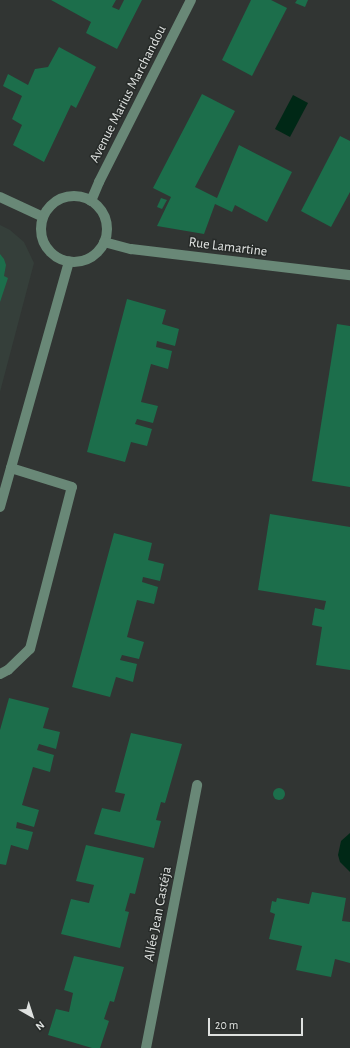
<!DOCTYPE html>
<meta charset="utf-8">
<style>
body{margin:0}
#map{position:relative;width:350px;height:1048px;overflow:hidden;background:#313533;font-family:"Alegreya Sans",sans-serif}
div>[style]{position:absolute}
.built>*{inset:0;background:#353f3a}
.water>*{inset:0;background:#002816}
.building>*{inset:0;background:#1c6e4b}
.round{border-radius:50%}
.minor>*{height:10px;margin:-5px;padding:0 5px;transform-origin:5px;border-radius:5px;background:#698877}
.minor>.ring{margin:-5px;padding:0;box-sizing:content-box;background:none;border:10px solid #698877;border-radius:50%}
span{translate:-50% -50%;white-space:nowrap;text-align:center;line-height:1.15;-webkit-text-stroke:3px #272b29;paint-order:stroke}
.street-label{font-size:14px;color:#dfe2e0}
.north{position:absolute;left:12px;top:996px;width:40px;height:40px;-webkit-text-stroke:3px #272b29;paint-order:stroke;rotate:141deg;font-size:11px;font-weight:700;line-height:16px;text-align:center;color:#dfe2e0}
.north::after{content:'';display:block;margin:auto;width:14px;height:18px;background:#dfe2e0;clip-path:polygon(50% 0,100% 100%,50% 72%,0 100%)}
.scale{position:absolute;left:208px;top:1018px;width:95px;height:18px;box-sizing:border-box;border:2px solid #dfe2e0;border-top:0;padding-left:5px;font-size:12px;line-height:14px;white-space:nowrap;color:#dfe2e0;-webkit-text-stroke:3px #272b29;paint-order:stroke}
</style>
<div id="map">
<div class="built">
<div style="clip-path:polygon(0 225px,10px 230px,24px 242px,34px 263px,0 392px)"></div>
</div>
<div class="water">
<div style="clip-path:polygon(293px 95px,308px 103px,290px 137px,275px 129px)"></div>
<div style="clip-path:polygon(350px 833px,350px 872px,340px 862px,338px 855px,341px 841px)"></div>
</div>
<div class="building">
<div style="clip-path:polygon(51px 0,116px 0,112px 7px,119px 10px,124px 0,142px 0,117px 49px,86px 33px,91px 22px)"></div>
<div style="clip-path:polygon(251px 0,271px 0,287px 8px,252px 76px,222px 60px)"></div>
<div style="clip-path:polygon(297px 0,308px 0,305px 7px,295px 3px)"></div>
<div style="clip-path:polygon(59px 47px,96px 67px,76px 108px,71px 105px,44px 162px,13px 145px,22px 125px,12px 119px,22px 96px,3px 86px,8px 74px,28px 85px,35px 69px,48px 67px)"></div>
<div style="clip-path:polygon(202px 94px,235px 111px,195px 187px,217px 198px,239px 145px,292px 172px,267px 222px,235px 205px,232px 212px,215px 204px,204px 234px,157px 226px,171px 197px,153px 188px)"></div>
<div style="clip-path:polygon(340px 136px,350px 141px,350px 192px,331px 227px,301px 211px)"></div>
<div style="clip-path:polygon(161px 198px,167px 200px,162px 209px,157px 207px)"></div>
<div style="clip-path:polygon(0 254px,4px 259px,6px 265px,4px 276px,8px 278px,0 302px)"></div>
<div style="clip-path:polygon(127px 299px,166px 310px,162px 324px,179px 329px,175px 346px,157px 341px,156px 347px,172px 351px,168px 369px,151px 364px,141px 402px,158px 406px,153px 423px,137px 419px,135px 424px,152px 429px,147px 446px,131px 442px,125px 462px,87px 452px)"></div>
<div style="clip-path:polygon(337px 324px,350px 326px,350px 487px,312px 481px)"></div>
<div style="clip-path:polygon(270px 514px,350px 527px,350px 670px,316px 665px,322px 627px,312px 625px,315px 608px,324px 610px,326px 601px,258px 590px)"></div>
<div style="clip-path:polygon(114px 533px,152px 543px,148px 560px,164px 564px,160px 581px,143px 577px,142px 582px,158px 587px,154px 604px,137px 600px,127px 637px,144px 642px,139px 659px,122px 655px,120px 660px,137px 664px,133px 682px,116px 677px,110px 697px,72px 687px)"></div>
<div style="clip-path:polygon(9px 698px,49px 708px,43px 728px,60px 732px,56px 749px,39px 744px,37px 750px,54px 755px,50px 772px,33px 767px,22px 805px,39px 810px,34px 827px,17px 822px,16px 828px,33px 832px,28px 850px,11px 845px,6px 865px,0 864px,0 730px)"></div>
<div style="clip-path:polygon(131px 733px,182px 744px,165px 803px,161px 802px,156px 820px,161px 821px,154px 848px,94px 834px,102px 808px,120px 812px,125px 794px,115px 792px)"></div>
<div class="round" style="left:273px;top:788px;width:12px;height:12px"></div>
<div style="clip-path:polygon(86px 845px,144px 858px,135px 894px,130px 893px,125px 911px,129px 912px,120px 948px,61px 934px,71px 899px,89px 903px,94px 885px,76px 881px)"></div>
<div style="clip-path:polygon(312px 892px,346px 898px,342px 921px,350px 922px,350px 963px,335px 959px,331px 977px,296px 970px,302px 946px,269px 939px,275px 914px,270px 912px,272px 901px,276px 902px,277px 898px,309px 904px)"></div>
<div style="clip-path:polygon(74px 956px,124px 967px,114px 1002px,110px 1001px,104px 1019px,109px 1021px,100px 1048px,92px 1048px,48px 1035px,56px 1009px,69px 1012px,73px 993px,64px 990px)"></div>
</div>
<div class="minor">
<div class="ring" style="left:41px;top:196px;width:56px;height:56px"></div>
<div style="left:0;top:197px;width:47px;rotate:24.9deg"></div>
<div style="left:91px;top:201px;width:21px;rotate:-67deg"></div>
<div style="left:99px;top:182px;width:204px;rotate:-63.2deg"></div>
<div style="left:104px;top:242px;width:28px;rotate:15deg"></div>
<div style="left:131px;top:249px;width:221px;rotate:6.8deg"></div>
<div style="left:0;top:507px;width:255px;rotate:-74.3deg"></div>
<div style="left:0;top:674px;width:9px;rotate:-27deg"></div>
<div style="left:8px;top:670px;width:30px;rotate:-44deg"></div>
<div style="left:30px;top:649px;width:167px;rotate:-75.5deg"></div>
<div style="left:72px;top:487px;width:64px;rotate:-162.7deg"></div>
<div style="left:146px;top:1048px;width:268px;rotate:-79deg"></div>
</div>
<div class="street-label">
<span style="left:128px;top:94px;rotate:-63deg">Avenue Marius Marchandou</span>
<span style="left:228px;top:247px;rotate:7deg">Rue Lamartine</span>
<span style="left:158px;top:914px;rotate:-79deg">Allée Jean Castéja</span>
</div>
<div class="north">N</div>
<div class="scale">20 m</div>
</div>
